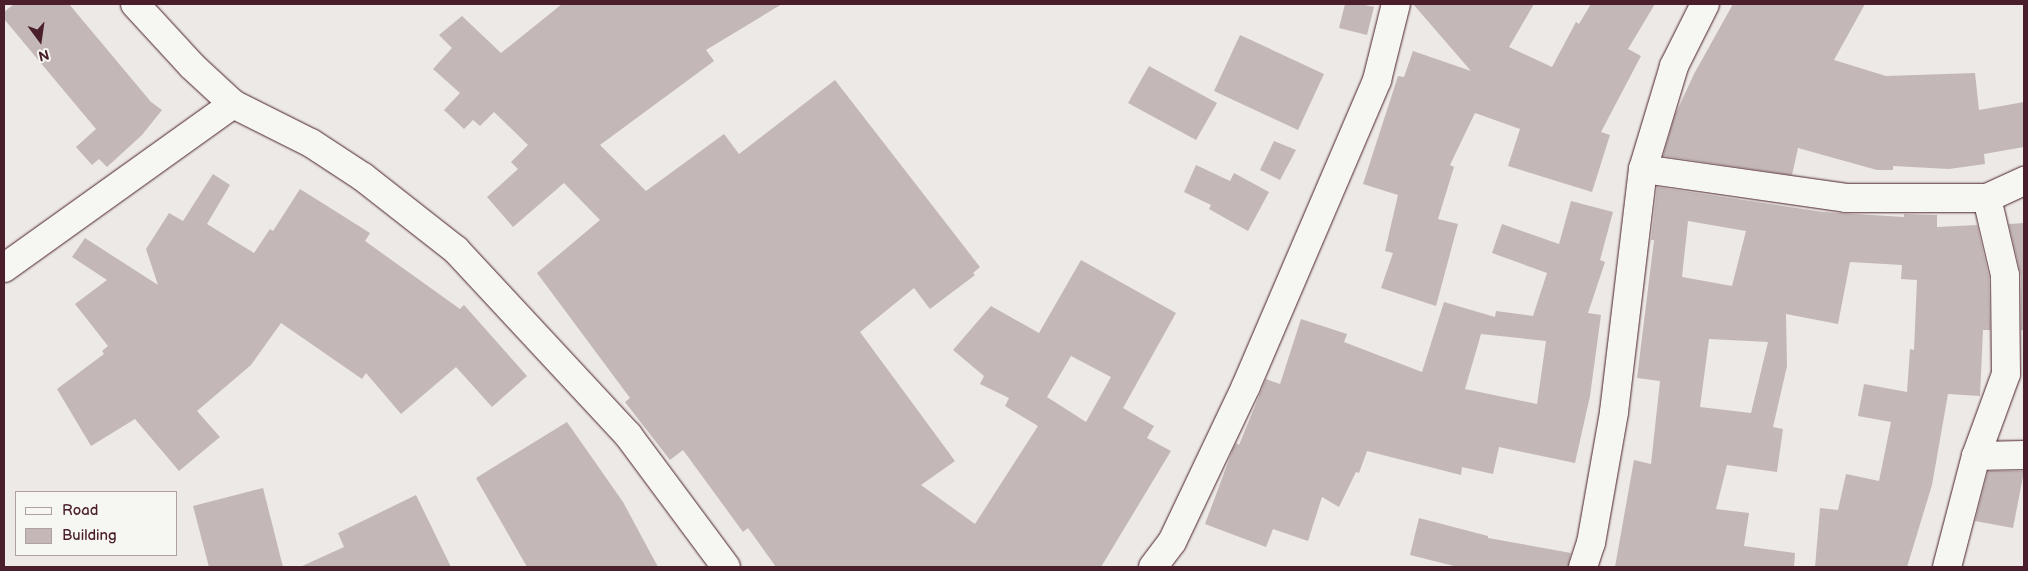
<!DOCTYPE html>
<style>
body{margin:0}
#map{position:relative;width:2028px;height:571px;overflow:hidden;background:#ece9e6;font-family:"Balsamiq Sans",sans-serif}
div>[style]{position:absolute}
.building>*{inset:0;background:#c4b7b7}
.roads{filter:drop-shadow(0 0 1px #4a1f2b) drop-shadow(0 0 1px #4a1f2b)}
.minor>*{height:28px;margin:-14px;padding:0 14px;transform-origin:14px;border-radius:14px;background:#f6f6f2}
span{translate:-50% -50%;white-space:nowrap;text-align:center;line-height:1.15;-webkit-text-stroke:4px #f6f6f2;paint-order:stroke}
.frame{position:absolute;inset:0;border:5px solid #4a1f2b;pointer-events:none}
.legend{position:absolute;left:15px;top:491px;width:162px;height:65px;box-sizing:border-box;background:#f6f6f2;border:1px solid #b1a0a2;margin:0;padding:6px 9px;list-style:none;font-size:15px;color:#4a1f2b}
.legend li{display:flex;align-items:center;gap:10px;height:25px}
.legend b{width:25px;border:1px solid #b1a0a2}
.north{position:absolute;left:15px;top:15px;width:50px;height:50px;-webkit-text-stroke:4px #f6f6f2;paint-order:stroke;rotate:166deg;font-size:14px;font-weight:700;line-height:20px;text-align:center;color:#4a1f2b}
.north::after{content:'';display:block;margin:auto;width:18px;height:22px;background:#4a1f2b;clip-path:polygon(50% 0,100% 100%,50% 72%,0 100%)}
</style>
<div id="map">
<div class="building">
<div style="clip-path:polygon(14px 4px,69px 4px,151px 102px,162px 110px,142px 135px,107px 167px,99px 159px,92px 165px,76px 147px,96px 129px,4px 19px,4px 12px)"></div>
<div style="clip-path:polygon(evenodd,562px 4px,782px 4px,706px 50px,714px 61px,600px 145px,646px 191px,724px 134px,739px 154px,835px 80px,980px 267px,973px 273px,975px 275px,930px 309px,914px 288px,860px 332px,955px 461px,921px 485px,975px 524px,1038px 426px,1005px 406px,1009px 398px,980px 384px,984px 376px,953px 350px,991px 306px,1039px 333px,1081px 260px,1176px 313px,1123px 408px,1154px 426px,1147px 438px,1171px 451px,1101px 567px,776px 567px,748px 528px,743px 532px,683px 450px,670px 460px,625px 402px,630px 398px,537px 273px,600px 220px,564px 183px,513px 227px,487px 197px,518px 169px,511px 162px,528px 145px,494px 112px,480px 126px,473px 120px,464px 129px,444px 110px,460px 93px,433px 69px,452px 48px,439px 35px,462px 16px,501px 53px,562px 4px,1071px 356px,1111px 377px,1086px 422px,1047px 397px,1071px 356px)"></div>
<div style="clip-path:polygon(1345px 4px,1360px 4px,1374px 7px,1367px 35px,1339px 28px)"></div>
<div style="clip-path:polygon(1413px 4px,1534px 4px,1509px 47px,1552px 67px,1576px 22px,1579px 24px,1591px 4px,1655px 4px,1628px 49px,1641px 56px,1601px 132px,1610px 135px,1592px 192px,1508px 166px,1520px 129px,1475px 113px,1450px 165px,1454px 167px,1438px 219px,1458px 224px,1436px 306px,1381px 288px,1393px 253px,1385px 251px,1398px 195px,1363px 184px,1398px 76px,1404px 77px,1413px 51px,1471px 71px)"></div>
<div style="clip-path:polygon(1733px 4px,1865px 4px,1834px 60px,1886px 76px,1975px 73px,1979px 110px,2024px 102px,2024px 147px,1984px 154px,1985px 164px,1949px 169px,1893px 166px,1893px 170px,1877px 170px,1798px 148px,1792px 175px,1663px 156px,1675px 115px,1694px 74px)"></div>
<div style="clip-path:polygon(1240px 35px,1324px 74px,1298px 130px,1214px 91px)"></div>
<div style="clip-path:polygon(1149px 66px,1217px 103px,1196px 140px,1128px 103px)"></div>
<div style="clip-path:polygon(1274px 141px,1296px 150px,1280px 180px,1260px 170px)"></div>
<div style="clip-path:polygon(1196px 165px,1230px 181px,1234px 173px,1269px 192px,1248px 231px,1209px 209px,1211px 205px,1184px 192px)"></div>
<div style="clip-path:polygon(213px 174px,230px 185px,207px 224px,254px 253px,270px 229px,273px 231px,300px 189px,370px 233px,365px 241px,460px 309px,464px 305px,527px 376px,492px 407px,456px 367px,401px 414px,366px 373px,362px 379px,281px 323px,251px 365px,197px 411px,220px 437px,179px 471px,135px 419px,91px 446px,57px 389px,104px 354px,102px 351px,108px 346px,75px 304px,107px 280px,72px 257px,85px 238px,158px 285px,146px 249px,169px 213px,183px 221px)"></div>
<div style="clip-path:polygon(evenodd,1657px 187px,1823px 212px,1904px 217px,1904px 214px,1937px 215px,1937px 227px,1977px 225px,1989px 277px,1990px 330px,1983px 330px,1980px 396px,1948px 394px,1932px 485px,1907px 567px,1815px 567px,1820px 508px,1838px 510px,1846px 474px,1879px 481px,1891px 422px,1858px 416px,1864px 384px,1907px 392px,1910px 349px,1914px 350px,1917px 280px,1901px 279px,1902px 265px,1850px 262px,1838px 324px,1786px 314px,1787px 366px,1773px 427px,1783px 429px,1777px 472px,1727px 465px,1716px 509px,1749px 513px,1744px 546px,1795px 553px,1794px 567px,1615px 567px,1634px 460px,1651px 464px,1660px 381px,1637px 378px,1654px 240px,1651px 240px,1657px 187px,1688px 221px,1746px 231px,1732px 286px,1682px 277px,1688px 221px,1657px 187px,1709px 339px,1768px 342px,1751px 413px,1700px 407px,1709px 339px)"></div>
<div style="clip-path:polygon(evenodd,1571px 201px,1613px 212px,1600px 260px,1605px 262px,1588px 313px,1601px 315px,1590px 396px,1575px 463px,1499px 447px,1493px 474px,1462px 467px,1461px 475px,1367px 451px,1359px 473px,1356px 472px,1339px 507px,1322px 497px,1308px 541px,1273px 529px,1266px 547px,1205px 524px,1233px 449px,1236px 443px,1239px 445px,1266px 379px,1280px 384px,1301px 319px,1347px 334px,1344px 342px,1422px 372px,1444px 302px,1495px 317px,1496px 311px,1533px 316px,1547px 273px,1492px 253px,1502px 224px,1559px 244px,1571px 201px,1481px 334px,1546px 341px,1537px 404px,1465px 389px,1481px 334px)"></div>
<div style="clip-path:polygon(2024px 223px,2024px 330px,2021px 330px,2021px 275px,2009px 224px)"></div>
<div style="clip-path:polygon(567px 422px,623px 502px,658px 567px,527px 567px,476px 478px)"></div>
<div style="clip-path:polygon(1988px 471px,2024px 471px,2013px 528px,1975px 521px)"></div>
<div style="clip-path:polygon(263px 488px,283px 567px,209px 567px,193px 506px)"></div>
<div style="clip-path:polygon(416px 495px,451px 567px,300px 567px,344px 547px,338px 533px)"></div>
<div style="clip-path:polygon(1419px 518px,1488px 536px,1488px 538px,1571px 553px,1568px 567px,1458px 567px,1410px 555px)"></div>
</div>
<div class="roads">
<div class="minor">
<div style="left:135px;top:4px;width:84px;rotate:47.4deg"></div>
<div style="left:192px;top:66px;width:56px;rotate:42.8deg"></div>
<div style="left:233px;top:104px;width:87px;rotate:26.6deg"></div>
<div style="left:311px;top:143px;width:62px;rotate:33.2deg"></div>
<div style="left:363px;top:177px;width:118px;rotate:38.1deg"></div>
<div style="left:456px;top:250px;width:253px;rotate:47.1deg"></div>
<div style="left:628px;top:435px;width:164px;rotate:53.4deg"></div>
<div style="left:1643px;top:169px;width:205px;rotate:8.1deg"></div>
<div style="left:1846px;top:198px;width:141px"></div>
<div style="left:1987px;top:198px;width:41px;rotate:-24.7deg"></div>
<div style="left:4px;top:268px;width:282px;rotate:-35.6deg"></div>
<div style="left:1976px;top:456px;width:48px;rotate:-1.2deg"></div>
<div style="left:1153px;top:567px;width:31px;rotate:-53deg"></div>
<div style="left:1172px;top:542px;width:173px;rotate:-64.6deg"></div>
<div style="left:1246px;top:386px;width:333px;rotate:-66.8deg"></div>
<div style="left:1377px;top:80px;width:78px;rotate:-76deg"></div>
<div style="left:1583px;top:567px;width:25px;rotate:-72deg"></div>
<div style="left:1591px;top:543px;width:133px;rotate:-80deg"></div>
<div style="left:1614px;top:412px;width:245px;rotate:-83.2deg"></div>
<div style="left:1643px;top:169px;width:108px;rotate:-73.2deg"></div>
<div style="left:1674px;top:66px;width:69px;rotate:-63.4deg"></div>
<div style="left:1947px;top:567px;width:115px;rotate:-75.4deg"></div>
<div style="left:1976px;top:456px;width:87px;rotate:-69.9deg"></div>
<div style="left:2006px;top:374px;width:99px;rotate:-90.6deg"></div>
<div style="left:2005px;top:275px;width:79px;rotate:-103.2deg"></div>
</div>
</div>
<div class="frame"></div>
<ul class="legend">
<li><b style="height:6px;background:#f6f6f2"></b>Road</li>
<li><b style="height:14px;background:#c4b7b7"></b>Building</li>
</ul>
<div class="north">N</div>
</div>
